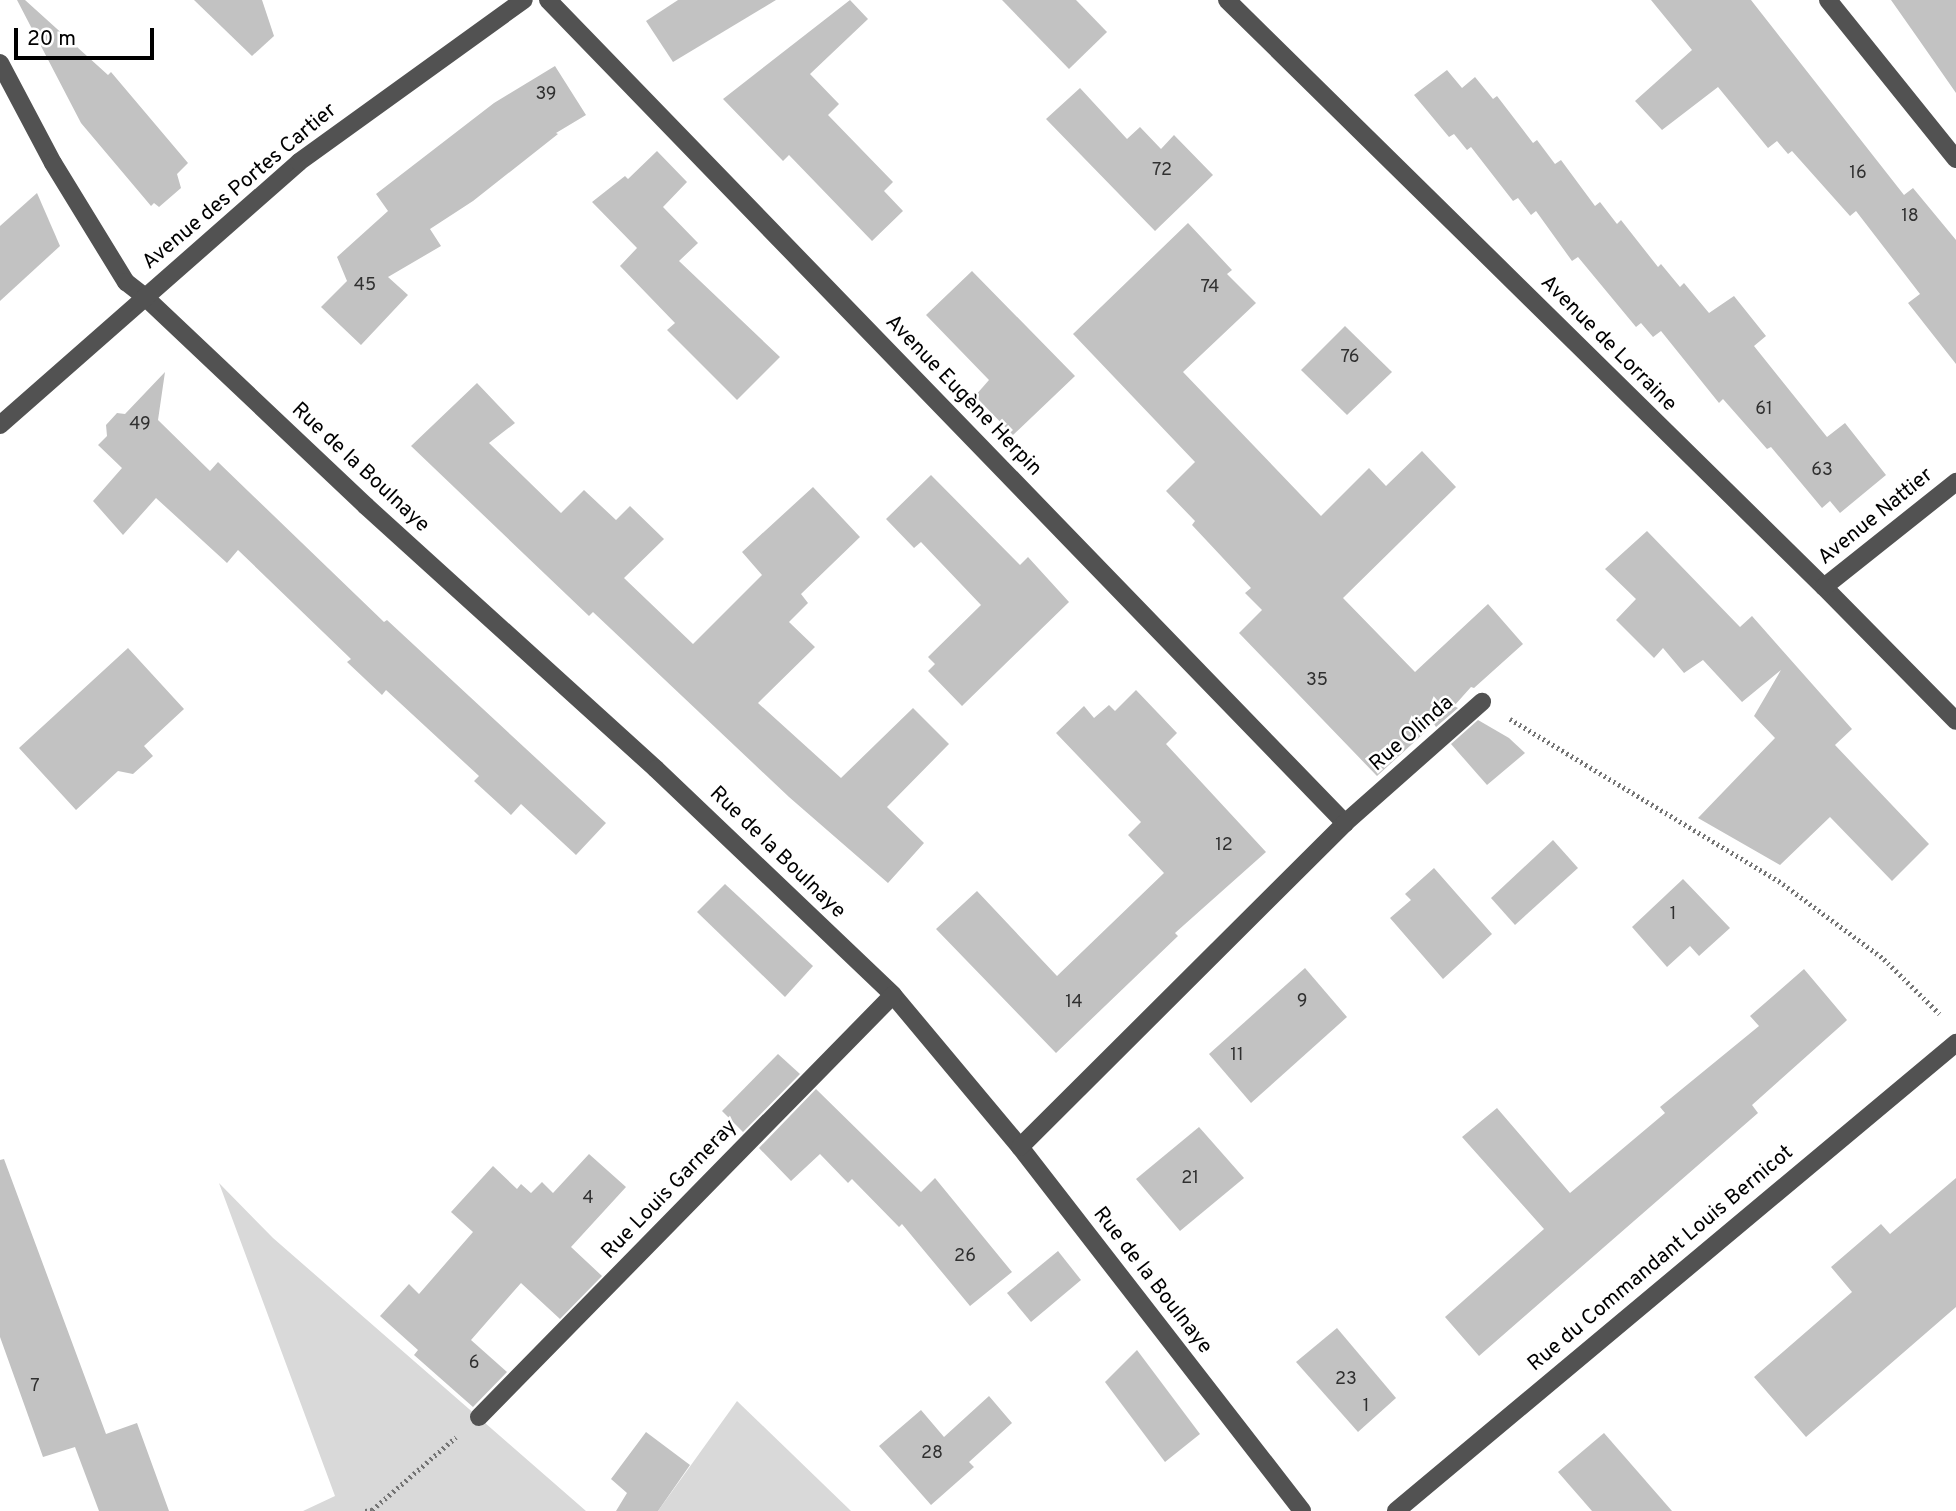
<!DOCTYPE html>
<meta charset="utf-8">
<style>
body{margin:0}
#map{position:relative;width:1956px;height:1511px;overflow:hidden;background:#fff;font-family:Overpass,sans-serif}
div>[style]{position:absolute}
.green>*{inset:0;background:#d9d9d9}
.building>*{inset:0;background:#c2c2c2}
.path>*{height:4.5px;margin-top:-2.25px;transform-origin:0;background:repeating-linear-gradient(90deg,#747474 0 2px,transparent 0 5.5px)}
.minor>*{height:18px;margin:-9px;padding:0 9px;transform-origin:9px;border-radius:9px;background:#525252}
span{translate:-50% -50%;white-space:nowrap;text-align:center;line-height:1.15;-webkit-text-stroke:5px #fff;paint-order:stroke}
.number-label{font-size:18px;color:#303030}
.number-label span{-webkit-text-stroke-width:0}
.street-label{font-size:21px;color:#000}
.scale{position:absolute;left:14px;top:28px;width:140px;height:32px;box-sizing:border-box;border:4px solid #000;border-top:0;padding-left:9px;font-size:21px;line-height:24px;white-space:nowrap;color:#000;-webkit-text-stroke:5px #fff;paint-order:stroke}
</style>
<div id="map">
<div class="green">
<div style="clip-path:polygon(219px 1183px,273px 1238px,586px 1511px,303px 1511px,335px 1496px)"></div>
<div style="clip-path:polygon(737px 1401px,851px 1511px,658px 1511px)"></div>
</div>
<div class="building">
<div style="clip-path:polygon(17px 0,25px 0,108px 75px,111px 72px,188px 163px,177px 174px,181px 188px,159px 207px,154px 203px,151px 206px,81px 123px)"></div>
<div style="clip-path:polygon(194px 0,262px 0,274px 36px,252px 56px)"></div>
<div style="clip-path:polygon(678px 0,776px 0,673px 62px,646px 21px)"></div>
<div style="clip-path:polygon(850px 0,868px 19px,810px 74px,839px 104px,828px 115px,893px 182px,884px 191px,903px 211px,872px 241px,789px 155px,783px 161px,723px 99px)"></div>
<div style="clip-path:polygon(1002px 0,1076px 0,1107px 32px,1069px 69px)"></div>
<div style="clip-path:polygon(1651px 0,1751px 0,1904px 195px,1913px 188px,1956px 240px,1956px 364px,1908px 303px,1920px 294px,1856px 211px,1850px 216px,1792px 151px,1788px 154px,1777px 141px,1768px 148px,1718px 87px,1662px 130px,1635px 101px,1692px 50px)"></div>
<div style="clip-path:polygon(1891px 0,1956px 0,1956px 93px,1917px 37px)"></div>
<div style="clip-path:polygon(555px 66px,586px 115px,556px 133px,558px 134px,473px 201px,430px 229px,441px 246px,388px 277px,408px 295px,361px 345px,321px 307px,347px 281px,337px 257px,388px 211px,376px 194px,494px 103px)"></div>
<div style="clip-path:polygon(1447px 70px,1462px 88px,1475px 77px,1493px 99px,1497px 96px,1533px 143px,1537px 140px,1555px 164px,1561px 160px,1595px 206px,1600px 202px,1617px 224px,1621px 220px,1658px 267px,1661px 264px,1680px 287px,1684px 283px,1709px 313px,1734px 296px,1766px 336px,1754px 346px,1827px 437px,1845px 423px,1886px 475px,1840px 513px,1830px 501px,1822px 508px,1771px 447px,1767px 449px,1723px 399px,1719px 403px,1661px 331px,1653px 337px,1641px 323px,1636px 327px,1578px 257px,1572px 261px,1536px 211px,1531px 215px,1518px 198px,1513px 201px,1471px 147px,1467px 150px,1454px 134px,1449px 137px,1414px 95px)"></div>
<div style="clip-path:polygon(1080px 88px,1127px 139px,1140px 127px,1161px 149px,1174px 135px,1213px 175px,1155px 231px,1046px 119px)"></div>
<div style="clip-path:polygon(657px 151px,687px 182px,663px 207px,698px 243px,679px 261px,780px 357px,737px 400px,667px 330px,675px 323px,620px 266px,637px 248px,592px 202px,625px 176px,628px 179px)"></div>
<div style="clip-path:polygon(37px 193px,60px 246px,0 301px,0 226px)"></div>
<div style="clip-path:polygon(1188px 223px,1232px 270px,1227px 274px,1256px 303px,1183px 372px,1321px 516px,1369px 468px,1386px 486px,1422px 451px,1456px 487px,1343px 598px,1415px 672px,1488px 604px,1523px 644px,1474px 688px,1471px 687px,1454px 706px,1458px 708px,1436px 727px,1434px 724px,1377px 776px,1239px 633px,1262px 610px,1245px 593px,1251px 588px,1192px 525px,1195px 521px,1166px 491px,1195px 462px,1073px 334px)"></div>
<div style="clip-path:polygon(972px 271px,1075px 376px,1013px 435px,975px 396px,989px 380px,926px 315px)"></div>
<div style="clip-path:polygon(1345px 326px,1392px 372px,1347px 415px,1301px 370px)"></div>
<div style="clip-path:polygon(165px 372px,158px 420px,210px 471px,218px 462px,384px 622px,387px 620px,606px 823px,576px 855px,521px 804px,511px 815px,474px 781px,479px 776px,386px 690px,382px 695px,347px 662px,351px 659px,238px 550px,227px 563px,156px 498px,123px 535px,93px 501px,122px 468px,98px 445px,107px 436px,106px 425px,117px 413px,125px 414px)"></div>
<div style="clip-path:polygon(477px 383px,515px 423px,489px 443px,561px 513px,584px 490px,616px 520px,630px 506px,664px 539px,624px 578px,693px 644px,762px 575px,742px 552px,813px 487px,860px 537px,801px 594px,808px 603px,789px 622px,815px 647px,758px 703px,841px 778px,913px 708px,949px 744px,887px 807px,924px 843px,888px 883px,789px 797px,593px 612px,589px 616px,411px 446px)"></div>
<div style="clip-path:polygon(931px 475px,1020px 565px,1028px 557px,1069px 602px,962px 706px,928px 671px,935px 664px,928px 657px,981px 605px,921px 542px,914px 548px,886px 519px)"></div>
<div style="clip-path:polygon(1647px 531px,1740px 627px,1752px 616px,1852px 729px,1835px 745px,1929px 844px,1892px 881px,1830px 817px,1780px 865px,1698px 818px,1775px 738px,1754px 716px,1781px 670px,1742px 702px,1703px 660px,1684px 673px,1663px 648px,1654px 658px,1616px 620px,1636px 599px,1605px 569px)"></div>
<div style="clip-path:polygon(128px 648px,184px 709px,144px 746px,153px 756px,133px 774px,118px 771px,76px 810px,19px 748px)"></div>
<div style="clip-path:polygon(1136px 690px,1177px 733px,1166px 744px,1266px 852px,1175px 933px,1178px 936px,1056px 1053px,936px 929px,977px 891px,1057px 976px,1164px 873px,1128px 835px,1141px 822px,1056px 733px,1084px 706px,1094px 718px,1109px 705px,1115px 711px)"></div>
<div style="clip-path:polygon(1478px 720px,1509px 738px,1525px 753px,1487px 785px,1451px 744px)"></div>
<div style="clip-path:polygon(1553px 840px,1578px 868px,1515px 925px,1491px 898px)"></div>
<div style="clip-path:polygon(1434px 868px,1492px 934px,1443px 979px,1390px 918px,1411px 900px,1405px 894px)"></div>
<div style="clip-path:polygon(1683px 879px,1730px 928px,1699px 956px,1690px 946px,1667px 967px,1632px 927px)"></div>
<div style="clip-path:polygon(725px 884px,813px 966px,785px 997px,697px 912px)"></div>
<div style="clip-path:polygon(1305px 968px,1347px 1017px,1251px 1103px,1209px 1054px)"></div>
<div style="clip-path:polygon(1804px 969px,1847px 1020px,1845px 1022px,1752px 1105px,1758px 1113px,1479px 1356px,1445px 1317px,1544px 1229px,1462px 1137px,1497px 1108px,1570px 1193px,1665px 1113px,1660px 1107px,1759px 1026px,1750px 1016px)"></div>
<div style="clip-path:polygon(778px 1054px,800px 1074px,743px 1132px,722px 1111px)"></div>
<div style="clip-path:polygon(816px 1089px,921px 1192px,935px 1178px,1012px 1272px,970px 1306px,902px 1224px,899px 1227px,852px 1179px,848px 1183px,820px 1154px,791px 1181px,759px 1148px)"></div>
<div style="clip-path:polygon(1199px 1127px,1244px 1178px,1180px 1231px,1136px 1179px)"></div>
<div style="clip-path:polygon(589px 1154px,626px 1187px,571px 1247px,602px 1276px,560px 1319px,521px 1283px,471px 1340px,507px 1372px,473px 1407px,414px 1355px,418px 1350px,380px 1316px,409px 1284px,419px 1294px,473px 1232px,451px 1212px,493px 1166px,517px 1189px,521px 1184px,531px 1193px,542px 1182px,553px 1193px)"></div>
<div style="clip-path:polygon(4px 1159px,106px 1434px,137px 1423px,169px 1511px,99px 1511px,75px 1447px,43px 1457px,0 1337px,0 1160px)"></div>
<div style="clip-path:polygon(1956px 1178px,1956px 1307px,1806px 1437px,1754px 1377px,1852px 1292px,1831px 1267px,1881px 1224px,1890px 1234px)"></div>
<div style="clip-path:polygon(1058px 1251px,1081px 1280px,1031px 1322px,1007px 1293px)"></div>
<div style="clip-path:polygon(1337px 1328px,1396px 1398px,1358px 1432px,1296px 1362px)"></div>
<div style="clip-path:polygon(1137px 1350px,1200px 1434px,1165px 1462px,1105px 1382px)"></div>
<div style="clip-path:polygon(989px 1396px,1012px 1423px,969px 1462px,974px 1467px,931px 1505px,879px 1446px,921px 1410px,944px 1437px)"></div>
<div style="clip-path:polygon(646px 1432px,690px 1465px,658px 1511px,616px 1511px,627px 1493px,611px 1479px)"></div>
<div style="clip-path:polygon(1604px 1433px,1672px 1511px,1592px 1511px,1558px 1472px)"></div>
</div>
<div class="path">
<div style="left:1510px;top:719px;width:319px;rotate:31.1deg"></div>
<div style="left:1783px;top:884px;width:126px;rotate:36.6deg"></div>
<div style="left:1884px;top:959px;width:78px;rotate:44.5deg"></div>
<div style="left:365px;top:1511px;width:7px;rotate:-8deg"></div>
<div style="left:372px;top:1510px;width:111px;rotate:-41deg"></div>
</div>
<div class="minor">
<div style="left:548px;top:0;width:1146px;rotate:45.92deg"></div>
<div style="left:1227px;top:0;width:837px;rotate:44.52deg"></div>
<div style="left:1824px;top:587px;width:188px;rotate:45.4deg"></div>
<div style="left:1828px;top:0;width:204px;rotate:51.2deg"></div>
<div style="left:0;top:63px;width:113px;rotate:62.1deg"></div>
<div style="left:53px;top:163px;width:140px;rotate:58.5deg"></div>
<div style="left:126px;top:282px;width:24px;rotate:38deg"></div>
<div style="left:145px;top:297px;width:304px;rotate:43.4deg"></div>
<div style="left:366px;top:506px;width:391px;rotate:42.2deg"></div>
<div style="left:656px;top:769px;width:327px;rotate:43.6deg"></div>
<div style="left:893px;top:995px;width:198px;rotate:50.1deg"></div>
<div style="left:1020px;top:1147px;width:460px;rotate:52.2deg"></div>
<div style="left:0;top:425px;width:398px;rotate:-41.3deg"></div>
<div style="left:299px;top:162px;width:277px;rotate:-35.8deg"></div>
<div style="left:1824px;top:587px;width:169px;rotate:-38.5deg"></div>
<div style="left:1020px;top:1147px;width:459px;rotate:-44.9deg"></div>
<div style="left:1345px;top:823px;width:183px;rotate:-41.5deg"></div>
<div style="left:479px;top:1417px;width:591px;rotate:-45.55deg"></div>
<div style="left:1396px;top:1511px;width:730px;rotate:-39.89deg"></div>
</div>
<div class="number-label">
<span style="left:546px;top:95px">39</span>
<span style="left:1162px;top:171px">72</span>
<span style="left:1858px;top:174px">16</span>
<span style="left:1910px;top:217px">18</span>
<span style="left:365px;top:286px">45</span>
<span style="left:1210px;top:288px">74</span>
<span style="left:1350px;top:358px">76</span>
<span style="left:1764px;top:410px">61</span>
<span style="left:140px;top:425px">49</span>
<span style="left:1822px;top:471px">63</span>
<span style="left:1317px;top:681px">35</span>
<span style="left:1224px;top:846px">12</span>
<span style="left:1673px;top:915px">1</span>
<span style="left:1302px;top:1002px">9</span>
<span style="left:1074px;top:1003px">14</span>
<span style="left:1237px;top:1056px">11</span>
<span style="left:1190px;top:1179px">21</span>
<span style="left:588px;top:1199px">4</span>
<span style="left:965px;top:1257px">26</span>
<span style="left:474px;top:1364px">6</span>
<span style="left:1346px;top:1380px">23</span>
<span style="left:35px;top:1387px">7</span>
<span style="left:1366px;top:1407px">1</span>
<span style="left:932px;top:1454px">28</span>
</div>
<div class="street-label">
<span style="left:240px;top:187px;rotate:-40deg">Avenue des Portes Cartier</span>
<span style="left:1608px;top:344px;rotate:45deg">Avenue de Lorraine</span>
<span style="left:963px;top:396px;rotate:46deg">Avenue Eugène Herpin</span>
<span style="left:360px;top:468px;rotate:43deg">Rue de la Boulnaye</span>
<span style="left:1876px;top:517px;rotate:-39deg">Avenue Nattier</span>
<span style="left:1412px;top:734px;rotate:-41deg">Rue Olinda</span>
<span style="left:777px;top:853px;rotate:44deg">Rue de la Boulnaye</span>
<span style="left:670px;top:1190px;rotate:-46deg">Rue Louis Garneray</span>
<span style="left:1661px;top:1259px;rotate:-40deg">Rue du Commandant Louis Bernicot</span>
<span style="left:1152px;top:1281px;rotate:52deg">Rue de la Boulnaye</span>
</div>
<div class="scale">20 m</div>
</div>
